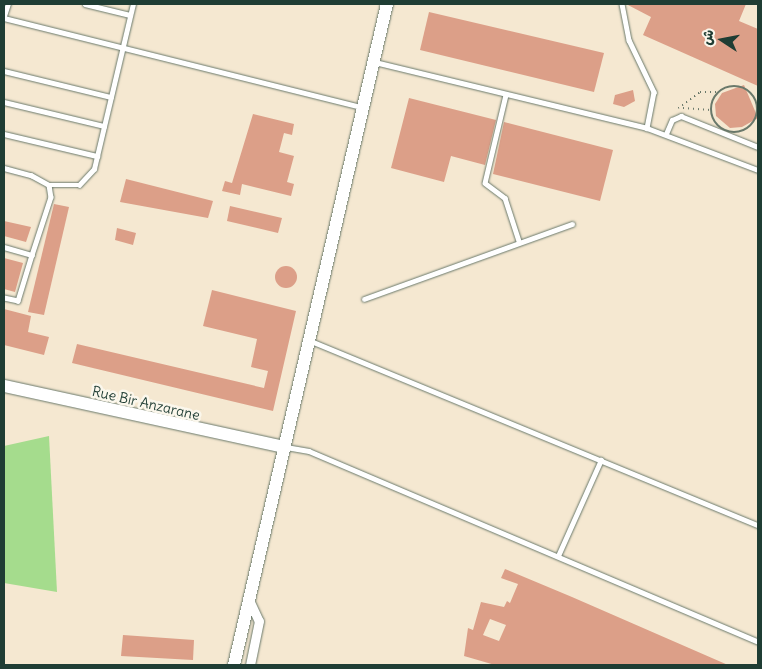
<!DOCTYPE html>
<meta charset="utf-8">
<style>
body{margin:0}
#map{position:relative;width:762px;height:669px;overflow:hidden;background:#f5e8d1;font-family:Delius,"Playpen Sans Arabic",sans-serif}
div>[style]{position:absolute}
.green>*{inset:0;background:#a5dc8d}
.building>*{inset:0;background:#dc9f88}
.round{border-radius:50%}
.path>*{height:2px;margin-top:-1px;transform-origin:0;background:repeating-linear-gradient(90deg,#6a796b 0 1px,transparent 0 5px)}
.path>.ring{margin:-1px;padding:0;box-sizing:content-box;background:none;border:2px solid #6a796b;border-radius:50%}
.roads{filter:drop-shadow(0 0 1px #6a796b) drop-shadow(0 0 1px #6a796b)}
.lane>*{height:4.5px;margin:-2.25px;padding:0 2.25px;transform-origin:2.25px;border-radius:2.25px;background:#fff}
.street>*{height:9px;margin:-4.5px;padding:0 4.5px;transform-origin:4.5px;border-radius:4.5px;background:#fff}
.secondary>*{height:12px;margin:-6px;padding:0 6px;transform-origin:6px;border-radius:6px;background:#fff}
span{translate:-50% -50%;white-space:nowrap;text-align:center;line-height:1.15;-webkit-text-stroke:5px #fbf7ec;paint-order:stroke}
.street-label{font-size:14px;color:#1f3d34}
.frame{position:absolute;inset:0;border:5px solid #1f3d34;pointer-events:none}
.north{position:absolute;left:697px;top:15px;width:50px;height:50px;-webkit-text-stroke:4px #fbf7ec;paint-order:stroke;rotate:281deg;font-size:14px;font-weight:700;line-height:20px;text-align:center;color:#1f3d34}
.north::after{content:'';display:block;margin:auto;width:18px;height:22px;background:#1f3d34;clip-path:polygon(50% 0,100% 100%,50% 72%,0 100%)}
</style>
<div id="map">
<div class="green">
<div style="clip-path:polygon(49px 436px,57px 592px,4px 583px,4px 446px)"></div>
</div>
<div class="building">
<div style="clip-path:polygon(626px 4px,746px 4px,739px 21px,758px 29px,758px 86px,643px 35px,651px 17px)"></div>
<div style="clip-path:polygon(429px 12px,604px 53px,594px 92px,420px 50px)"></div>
<div style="clip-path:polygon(744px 85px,758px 118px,742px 127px,730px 128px,716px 116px,715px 104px,722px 93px)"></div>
<div style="clip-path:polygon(633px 90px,635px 101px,624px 107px,613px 104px,615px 95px)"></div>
<div style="clip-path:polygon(409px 98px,496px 120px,485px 165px,451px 156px,444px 182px,391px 168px)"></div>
<div style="clip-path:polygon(253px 114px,294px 124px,292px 135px,284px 133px,279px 152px,294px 156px,287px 182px,294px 184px,291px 196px,242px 184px,240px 195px,222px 191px,225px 181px,232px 183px)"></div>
<div style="clip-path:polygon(504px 122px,613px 150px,600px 201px,493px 174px)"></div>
<div style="clip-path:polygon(126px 179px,213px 201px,208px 218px,120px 202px)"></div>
<div style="clip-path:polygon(54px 204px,69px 207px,44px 315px,28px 312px)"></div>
<div style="clip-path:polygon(230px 206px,282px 218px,278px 233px,227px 221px)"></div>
<div style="clip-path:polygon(4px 221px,31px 227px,26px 242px,4px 236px)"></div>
<div style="clip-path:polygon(117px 228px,136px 233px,133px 245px,115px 240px)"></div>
<div style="clip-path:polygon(4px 258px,23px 263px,15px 292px,4px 289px)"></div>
<div class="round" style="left:275px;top:266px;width:22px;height:22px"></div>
<div style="clip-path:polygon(212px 290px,296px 311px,273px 411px,72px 363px,77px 344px,264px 388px,268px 371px,251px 367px,257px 339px,203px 326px)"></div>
<div style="clip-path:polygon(4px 309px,31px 316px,28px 332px,49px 337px,44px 355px,4px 345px)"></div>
<div style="clip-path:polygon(evenodd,505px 569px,572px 597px,728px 665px,495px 665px,464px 656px,468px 628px,473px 630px,481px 602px,504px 607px,507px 601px,510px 603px,518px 584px,501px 578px,505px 569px,490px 619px,506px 625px,499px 641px,483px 635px,490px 619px)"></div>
<div style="clip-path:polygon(123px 635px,194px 640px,193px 660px,121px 656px)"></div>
</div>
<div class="path">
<div class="ring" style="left:711px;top:86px;width:44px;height:44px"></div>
<div style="left:678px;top:108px;width:27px;rotate:-36deg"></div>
<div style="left:700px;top:92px;width:19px"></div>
<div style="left:683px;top:108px;width:28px;rotate:4deg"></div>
</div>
<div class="roads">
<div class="lane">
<div style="left:85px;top:4px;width:46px;rotate:13.7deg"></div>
<div style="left:622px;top:4px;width:37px;rotate:79deg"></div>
<div style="left:629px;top:40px;width:58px;rotate:64.3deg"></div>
<div style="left:654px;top:92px;width:37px;rotate:101deg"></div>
<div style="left:4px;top:16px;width:13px;rotate:-72deg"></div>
<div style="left:4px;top:18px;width:367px;rotate:14deg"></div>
<div style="left:375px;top:62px;width:280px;rotate:13.6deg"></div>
<div style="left:647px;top:128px;width:119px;rotate:20.7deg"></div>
<div style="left:4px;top:71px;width:110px;rotate:13.7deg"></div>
<div style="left:506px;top:95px;width:90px;rotate:103.4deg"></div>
<div style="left:485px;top:183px;width:25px;rotate:37deg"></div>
<div style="left:505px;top:198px;width:45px;rotate:72deg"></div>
<div style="left:4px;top:102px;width:103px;rotate:13.5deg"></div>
<div style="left:4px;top:134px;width:96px;rotate:13.3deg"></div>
<div style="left:666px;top:134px;width:15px;rotate:-67deg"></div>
<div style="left:672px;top:120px;width:10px;rotate:-24deg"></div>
<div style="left:681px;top:116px;width:83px;rotate:21.9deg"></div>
<div style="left:4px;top:168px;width:28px;rotate:15deg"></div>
<div style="left:31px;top:175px;width:21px;rotate:29deg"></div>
<div style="left:49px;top:185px;width:12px;rotate:81deg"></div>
<div style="left:51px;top:197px;width:61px;rotate:108.1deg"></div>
<div style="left:49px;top:185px;width:30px"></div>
<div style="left:79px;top:185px;width:22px;rotate:-47deg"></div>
<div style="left:94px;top:169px;width:170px;rotate:-76.7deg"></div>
<div style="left:4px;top:247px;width:29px;rotate:16deg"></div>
<div style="left:32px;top:255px;width:48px;rotate:106.9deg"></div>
<div style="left:18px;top:301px;width:14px;rotate:-168deg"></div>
<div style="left:364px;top:299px;width:221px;rotate:-19.8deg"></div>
<div style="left:311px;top:341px;width:483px;rotate:22.4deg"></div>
<div style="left:286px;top:447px;width:23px;rotate:10deg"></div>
<div style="left:309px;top:451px;width:488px;rotate:23deg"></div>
<div style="left:558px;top:556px;width:105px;rotate:-65.9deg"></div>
</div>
<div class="street">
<div style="left:249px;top:600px;width:23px;rotate:65deg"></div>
<div style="left:259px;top:621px;width:45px;rotate:101.6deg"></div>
</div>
<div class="secondary">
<div style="left:4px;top:386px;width:286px;rotate:12.3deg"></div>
<div style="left:234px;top:665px;width:678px;rotate:-76.97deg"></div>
</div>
</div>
<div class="street-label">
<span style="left:146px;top:403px;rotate:13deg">Rue Bir Anzarane</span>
</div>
<div class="frame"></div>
<div class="north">ش</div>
</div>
